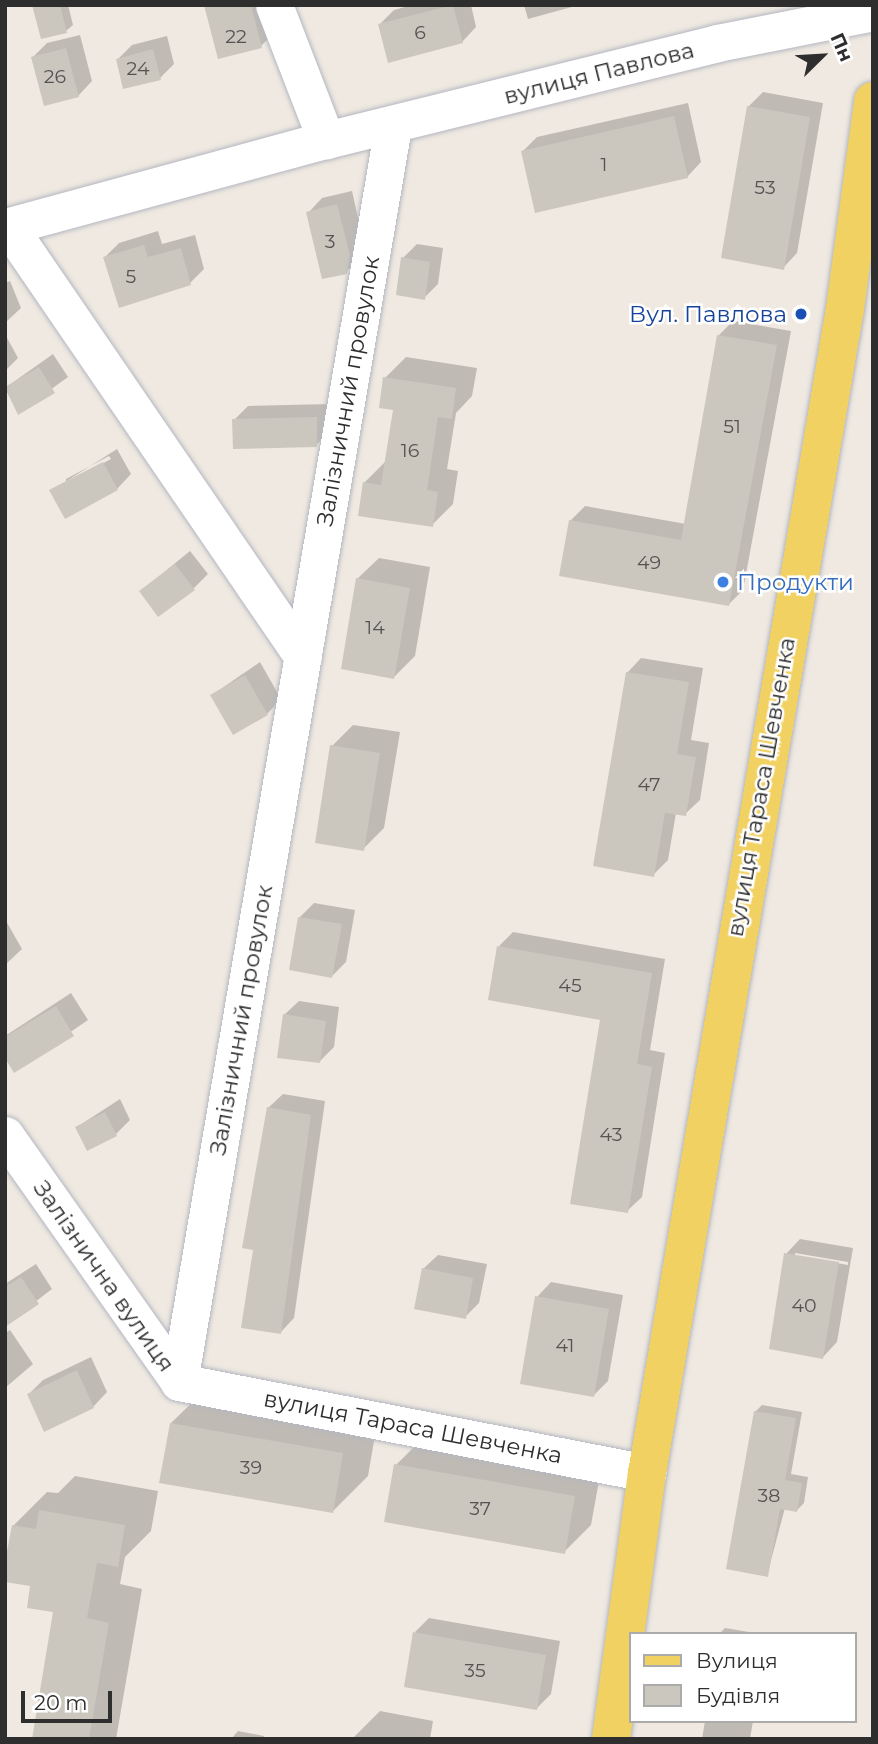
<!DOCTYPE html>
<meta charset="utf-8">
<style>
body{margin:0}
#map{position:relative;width:878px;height:1744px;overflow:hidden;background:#efe9e1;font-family:Montserrat,sans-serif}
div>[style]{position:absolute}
.shadow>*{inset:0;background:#0003}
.building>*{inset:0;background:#cbc7bf}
.roads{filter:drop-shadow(0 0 2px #b4b7c1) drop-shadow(0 0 2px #b4b7c1)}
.minor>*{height:37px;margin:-18.5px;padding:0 18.5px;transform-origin:18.5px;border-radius:18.5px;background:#fff}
.major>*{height:38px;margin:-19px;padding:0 19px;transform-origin:19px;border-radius:19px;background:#f2d163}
.dots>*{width:19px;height:19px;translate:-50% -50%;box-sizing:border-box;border:4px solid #fff;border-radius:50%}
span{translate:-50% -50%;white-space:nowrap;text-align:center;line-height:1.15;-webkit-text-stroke:5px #fff;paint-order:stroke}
.number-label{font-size:19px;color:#555452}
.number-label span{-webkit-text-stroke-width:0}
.street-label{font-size:23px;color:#2e2e2e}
.transit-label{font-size:23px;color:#164399}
.right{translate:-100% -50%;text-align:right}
.shop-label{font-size:23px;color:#366cbe}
.left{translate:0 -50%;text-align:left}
.frame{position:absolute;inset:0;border:7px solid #2e2e2e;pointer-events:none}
.legend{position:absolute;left:629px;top:1632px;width:228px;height:91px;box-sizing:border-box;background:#fff;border:2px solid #ababab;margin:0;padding:9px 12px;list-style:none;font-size:21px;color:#2e2e2e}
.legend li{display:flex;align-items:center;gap:14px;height:35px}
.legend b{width:35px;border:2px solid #ababab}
.north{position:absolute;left:787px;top:21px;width:70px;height:70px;-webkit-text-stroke:5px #fff;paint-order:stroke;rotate:66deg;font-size:19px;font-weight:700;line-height:28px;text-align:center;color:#2e2e2e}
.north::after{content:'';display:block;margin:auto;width:24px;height:32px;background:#2e2e2e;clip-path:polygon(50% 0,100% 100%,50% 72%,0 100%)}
.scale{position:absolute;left:21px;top:1691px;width:91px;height:32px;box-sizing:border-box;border:4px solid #2e2e2e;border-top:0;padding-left:9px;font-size:21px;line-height:24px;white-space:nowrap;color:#2e2e2e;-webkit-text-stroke:5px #fff;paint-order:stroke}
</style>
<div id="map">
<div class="shadow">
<div style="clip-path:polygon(34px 5px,68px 5px,73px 25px,66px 31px)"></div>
<div style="clip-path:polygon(206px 5px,268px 5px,275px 32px,261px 46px)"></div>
<div style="clip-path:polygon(412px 5px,471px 5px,476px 27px,462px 42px,380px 24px,394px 10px)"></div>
<div style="clip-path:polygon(524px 5px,579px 5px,528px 19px)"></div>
<div style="clip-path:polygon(80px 35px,92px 81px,78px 96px,33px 57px,47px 43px)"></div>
<div style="clip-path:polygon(167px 36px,174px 64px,160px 78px,118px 59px,132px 45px)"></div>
<div style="clip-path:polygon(763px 92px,823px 103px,797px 253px,783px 268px,748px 107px)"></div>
<div style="clip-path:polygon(688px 103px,701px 162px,687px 177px,522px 152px,537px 137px)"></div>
<div style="clip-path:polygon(352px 191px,363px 240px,360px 258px,346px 272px,308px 213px,322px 198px)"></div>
<div style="clip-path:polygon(158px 231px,162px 244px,195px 235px,204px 269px,190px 283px,105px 257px,119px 243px)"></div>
<div style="clip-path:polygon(417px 244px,443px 248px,438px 284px,424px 298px,403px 258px)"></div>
<div style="clip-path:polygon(10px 281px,21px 308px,5px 323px,5px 283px)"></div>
<div style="clip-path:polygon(733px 321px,791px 331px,743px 590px,729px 604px,570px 521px,585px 506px,686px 524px,718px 336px)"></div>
<div style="clip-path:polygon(5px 334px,18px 358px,5px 371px)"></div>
<div style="clip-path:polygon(53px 354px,68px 377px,18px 413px,5px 388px)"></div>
<div style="clip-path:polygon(406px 357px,477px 368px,472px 396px,456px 413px,447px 469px,458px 471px,453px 504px,432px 525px,364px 483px,385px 462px,395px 409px,385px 378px)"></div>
<div style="clip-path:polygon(331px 404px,331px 431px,316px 445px,234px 420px,248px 406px)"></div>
<div style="clip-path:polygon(evenodd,117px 449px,131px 474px,117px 489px,51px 491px,117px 449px,109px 456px,111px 459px,66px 483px,66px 479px,109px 456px)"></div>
<div style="clip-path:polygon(190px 551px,208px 574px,193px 589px,141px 591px)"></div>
<div style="clip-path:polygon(379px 558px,430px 567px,415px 656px,394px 677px,357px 579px)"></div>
<div style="clip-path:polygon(641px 658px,703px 668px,691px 740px,709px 743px,700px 800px,685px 814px,676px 813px,668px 860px,653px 875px,627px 673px)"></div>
<div style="clip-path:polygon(260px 662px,281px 699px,267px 714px,212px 695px)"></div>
<div style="clip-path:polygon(353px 725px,400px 732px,384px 828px,363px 849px,332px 746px)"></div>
<div style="clip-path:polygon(314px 903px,355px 910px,346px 962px,332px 976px,300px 917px)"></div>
<div style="clip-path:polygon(5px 919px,22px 949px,5px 965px)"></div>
<div style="clip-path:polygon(513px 932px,665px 959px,650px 1050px,665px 1053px,642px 1197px,627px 1211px,602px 1019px,499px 946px)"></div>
<div style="clip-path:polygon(71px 993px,88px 1020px,15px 1070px,5px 1055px,5px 1036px)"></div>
<div style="clip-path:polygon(299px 1001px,339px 1007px,334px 1047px,319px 1062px,284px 1015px)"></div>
<div style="clip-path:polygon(283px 1094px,325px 1101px,294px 1318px,280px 1333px,255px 1248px,268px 1108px)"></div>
<div style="clip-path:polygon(120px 1099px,130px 1120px,116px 1134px,77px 1127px)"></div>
<div style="clip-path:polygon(evenodd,800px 1239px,853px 1248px,837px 1342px,823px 1357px,786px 1254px,800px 1239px,795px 1253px,848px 1262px,848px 1265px,795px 1256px,795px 1253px)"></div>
<div style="clip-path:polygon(438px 1255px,487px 1264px,479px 1303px,465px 1317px,423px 1269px)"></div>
<div style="clip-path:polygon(36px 1264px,52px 1289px,5px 1325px,5px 1284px)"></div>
<div style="clip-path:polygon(551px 1282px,623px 1295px,608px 1381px,594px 1395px,537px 1297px)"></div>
<div style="clip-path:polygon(10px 1330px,33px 1364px,5px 1388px,5px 1333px)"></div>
<div style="clip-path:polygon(91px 1357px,107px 1392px,93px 1407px,29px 1394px,43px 1380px)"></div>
<div style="clip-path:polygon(207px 1388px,378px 1418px,368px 1476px,332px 1512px,171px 1423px)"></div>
<div style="clip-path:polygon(762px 1405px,802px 1412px,791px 1474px,808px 1477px,804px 1503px,797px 1510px,785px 1508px,767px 1575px,755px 1412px)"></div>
<div style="clip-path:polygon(423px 1438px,601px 1470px,591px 1525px,564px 1552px,396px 1465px)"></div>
<div style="clip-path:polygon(75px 1476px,158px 1491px,151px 1531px,125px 1557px,120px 1584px,142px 1589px,116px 1739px,33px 1739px,55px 1611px,32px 1585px,13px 1526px,47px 1492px,58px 1493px)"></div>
<div style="clip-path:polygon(429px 1618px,560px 1641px,551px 1694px,536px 1709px,415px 1632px)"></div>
<div style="clip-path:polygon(725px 1628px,761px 1634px,719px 1634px)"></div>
<div style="clip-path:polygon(380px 1711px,433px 1721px,430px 1739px,352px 1739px)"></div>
<div style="clip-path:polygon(705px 1721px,753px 1721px,750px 1739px,702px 1739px)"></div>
<div style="clip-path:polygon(238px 1731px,264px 1736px,263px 1739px,231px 1739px)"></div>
</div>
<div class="building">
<div style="clip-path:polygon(32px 5px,60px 5px,67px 33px,41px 39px)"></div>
<div style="clip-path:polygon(204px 5px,251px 5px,262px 48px,218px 59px)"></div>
<div style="clip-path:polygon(453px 5px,463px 43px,388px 63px,378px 24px)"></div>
<div style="clip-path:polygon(66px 48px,79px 97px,44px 106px,31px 57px)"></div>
<div style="clip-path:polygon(153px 49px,161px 80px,123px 89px,116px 59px)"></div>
<div style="clip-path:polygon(747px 106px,810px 117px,784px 270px,721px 258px)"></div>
<div style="clip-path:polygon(674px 116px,688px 178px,535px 213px,521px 151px)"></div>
<div style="clip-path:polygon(337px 204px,350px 255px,347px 274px,322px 279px,306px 212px)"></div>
<div style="clip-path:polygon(144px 245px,148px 257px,181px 248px,191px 285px,119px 308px,103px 257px)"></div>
<div style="clip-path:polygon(401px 257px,430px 262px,425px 300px,396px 295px)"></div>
<div style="clip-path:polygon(717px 335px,777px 345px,729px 606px,559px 576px,569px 520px,681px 540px)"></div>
<div style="clip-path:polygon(39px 367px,55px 393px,18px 415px,5px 387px)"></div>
<div style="clip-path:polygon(383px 377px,456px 388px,452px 419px,438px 417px,427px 490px,438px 492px,433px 527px,358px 516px,363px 482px,381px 485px,393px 410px,379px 408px)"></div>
<div style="clip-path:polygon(317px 417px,317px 447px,233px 449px,232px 419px)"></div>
<div style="clip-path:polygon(103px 462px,118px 490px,65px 519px,49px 490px)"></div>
<div style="clip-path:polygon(175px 564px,195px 590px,158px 617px,139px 591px)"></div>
<div style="clip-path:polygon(356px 578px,410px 588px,394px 679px,341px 669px)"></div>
<div style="clip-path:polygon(626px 672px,689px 682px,677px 754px,696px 757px,686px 816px,665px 813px,654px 877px,593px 866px)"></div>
<div style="clip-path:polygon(245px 675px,268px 715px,233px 735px,210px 695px)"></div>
<div style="clip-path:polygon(330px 745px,380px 753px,364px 851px,315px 843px)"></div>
<div style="clip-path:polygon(298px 917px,342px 924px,332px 978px,289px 970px)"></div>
<div style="clip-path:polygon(497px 946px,652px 973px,637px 1064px,652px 1067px,628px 1213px,570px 1204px,600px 1020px,488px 1000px)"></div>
<div style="clip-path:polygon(56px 1006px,74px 1036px,14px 1073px,5px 1058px,5px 1037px)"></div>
<div style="clip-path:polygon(283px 1014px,326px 1021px,320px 1063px,277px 1058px)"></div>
<div style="clip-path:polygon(267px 1107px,311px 1115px,281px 1334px,241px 1328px,253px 1250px,242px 1248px)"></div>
<div style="clip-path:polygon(105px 1112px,117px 1136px,87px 1151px,75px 1127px)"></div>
<div style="clip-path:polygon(784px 1253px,839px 1262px,823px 1359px,769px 1349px)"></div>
<div style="clip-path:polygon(422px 1268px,473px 1278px,466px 1319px,414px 1309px)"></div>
<div style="clip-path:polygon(21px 1277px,39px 1304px,5px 1327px,5px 1287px)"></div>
<div style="clip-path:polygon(535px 1296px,609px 1309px,594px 1397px,520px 1384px)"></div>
<div style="clip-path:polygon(77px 1370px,94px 1408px,44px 1432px,27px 1394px)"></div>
<div style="clip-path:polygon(754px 1411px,796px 1418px,785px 1480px,802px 1483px,797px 1512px,780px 1509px,768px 1577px,726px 1569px)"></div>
<div style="clip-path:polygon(170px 1423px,343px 1453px,333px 1513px,159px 1483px)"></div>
<div style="clip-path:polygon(394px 1464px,575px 1496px,565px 1554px,384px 1522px)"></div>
<div style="clip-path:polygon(39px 1510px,125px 1525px,118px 1567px,97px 1563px,87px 1618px,109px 1623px,89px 1739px,32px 1739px,53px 1612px,27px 1608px,30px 1586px,5px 1582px,5px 1562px,12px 1525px,36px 1529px)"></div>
<div style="clip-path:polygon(413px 1632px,546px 1655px,537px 1710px,404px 1687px)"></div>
</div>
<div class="roads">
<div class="minor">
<div style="left:274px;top:5px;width:145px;rotate:68.9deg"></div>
<div style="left:8px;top:226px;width:522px;rotate:55.61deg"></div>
<div style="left:5px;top:227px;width:333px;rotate:-15.2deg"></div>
<div style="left:326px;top:140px;width:403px;rotate:-13.9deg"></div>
<div style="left:717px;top:43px;width:159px;rotate:-11.2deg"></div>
<div style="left:5px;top:1135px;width:302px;rotate:54.8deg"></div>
<div style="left:179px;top:1382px;width:1274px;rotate:-80.33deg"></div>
<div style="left:179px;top:1382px;width:477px;rotate:11deg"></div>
</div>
<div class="major">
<div style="left:611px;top:1739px;width:268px;rotate:-82.3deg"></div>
<div style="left:647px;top:1473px;width:1181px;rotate:-80.35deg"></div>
<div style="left:845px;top:309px;width:210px;rotate:-82.3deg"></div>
</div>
</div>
<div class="dots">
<div style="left:801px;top:314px;background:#1a4fb4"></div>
<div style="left:723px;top:582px;background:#3f7fe0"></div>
</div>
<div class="number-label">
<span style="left:420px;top:33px">6</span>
<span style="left:236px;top:37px">22</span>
<span style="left:138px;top:69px">24</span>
<span style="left:55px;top:77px">26</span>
<span style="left:604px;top:165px">1</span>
<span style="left:765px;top:188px">53</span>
<span style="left:330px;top:242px">3</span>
<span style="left:131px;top:277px">5</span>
<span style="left:732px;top:427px">51</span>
<span style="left:410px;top:451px">16</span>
<span style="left:649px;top:563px">49</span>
<span style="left:375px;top:628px">14</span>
<span style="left:649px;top:785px">47</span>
<span style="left:570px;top:986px">45</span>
<span style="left:611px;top:1135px">43</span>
<span style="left:804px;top:1306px">40</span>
<span style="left:565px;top:1346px">41</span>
<span style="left:251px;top:1468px">39</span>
<span style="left:769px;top:1496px">38</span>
<span style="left:480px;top:1509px">37</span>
<span style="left:475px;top:1671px">35</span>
</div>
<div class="street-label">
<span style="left:599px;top:73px;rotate:-14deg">вулиця Павлова</span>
<span style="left:348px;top:391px;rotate:-80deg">Залізничний провулок</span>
<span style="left:761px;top:787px;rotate:-80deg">вулиця Тараса Шевченка</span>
<span style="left:241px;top:1020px;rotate:-80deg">Залізничний провулок</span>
<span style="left:104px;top:1276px;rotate:55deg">Залізнична вулиця</span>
<span style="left:413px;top:1427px;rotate:11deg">вулиця Тараса Шевченка</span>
</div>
<div class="transit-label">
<span class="right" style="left:787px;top:314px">Вул. Павлова</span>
</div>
<div class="shop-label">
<span class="left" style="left:737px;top:582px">Продукти</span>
</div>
<div class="frame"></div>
<ul class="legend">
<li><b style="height:9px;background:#f2d163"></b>Вулиця</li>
<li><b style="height:19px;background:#cbc7bf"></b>Будівля</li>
</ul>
<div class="north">Пн</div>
<div class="scale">20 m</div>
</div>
